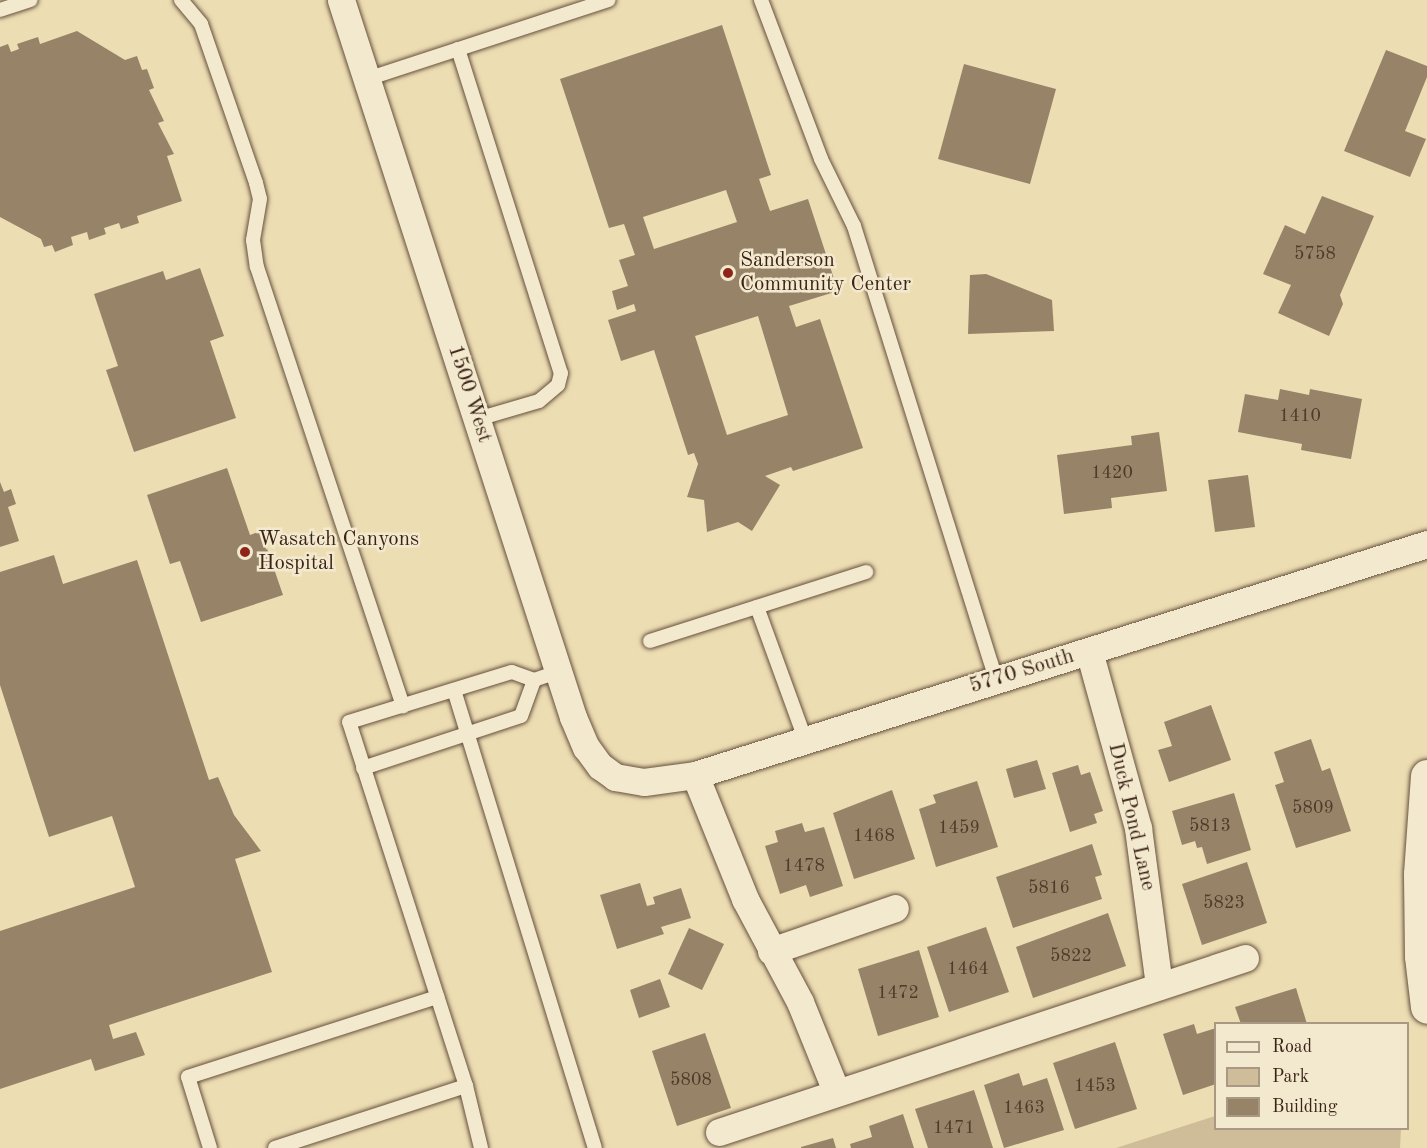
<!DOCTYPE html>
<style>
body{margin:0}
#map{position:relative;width:1427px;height:1148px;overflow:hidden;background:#edddb3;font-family:"Old Standard TT",serif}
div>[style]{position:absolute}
.green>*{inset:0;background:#cebd98}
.building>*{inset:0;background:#978368}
.roads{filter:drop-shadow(0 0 2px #66513d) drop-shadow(0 0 2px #66513d)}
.lane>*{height:14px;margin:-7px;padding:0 7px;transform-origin:7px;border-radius:7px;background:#f3e9ce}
.street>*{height:27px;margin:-13.5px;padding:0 13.5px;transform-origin:13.5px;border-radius:13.5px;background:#f3e9ce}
.secondary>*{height:33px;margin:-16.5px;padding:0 16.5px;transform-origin:16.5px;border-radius:16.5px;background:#f3e9ce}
.dots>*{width:16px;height:16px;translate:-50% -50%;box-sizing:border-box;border:3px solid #f3e9ce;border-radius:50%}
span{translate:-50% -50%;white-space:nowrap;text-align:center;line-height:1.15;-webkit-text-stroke:5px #f3e9ce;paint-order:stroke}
.number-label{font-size:18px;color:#503a2a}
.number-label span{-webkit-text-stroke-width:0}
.poi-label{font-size:21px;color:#392216}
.left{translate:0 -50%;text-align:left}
.street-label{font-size:21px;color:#392216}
.legend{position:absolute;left:1214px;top:1022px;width:195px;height:108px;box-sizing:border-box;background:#f3e9ce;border:2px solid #a99984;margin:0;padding:8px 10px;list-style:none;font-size:18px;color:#392216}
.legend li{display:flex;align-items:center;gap:12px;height:30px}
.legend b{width:30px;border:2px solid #a99984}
</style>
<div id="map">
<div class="green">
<div style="clip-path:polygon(1215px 1116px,1216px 1128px,1401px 1129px,1400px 1148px,1116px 1148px)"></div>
</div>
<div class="building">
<div style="clip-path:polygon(evenodd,722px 25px,771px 175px,759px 179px,770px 211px,808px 199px,838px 291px,789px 306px,796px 327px,820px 319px,863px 448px,793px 471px,791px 467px,765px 476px,780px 485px,752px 531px,738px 522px,707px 532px,704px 500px,687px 497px,698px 464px,694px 453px,688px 455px,654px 350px,621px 361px,608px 320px,636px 311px,634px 304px,617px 310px,612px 291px,628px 286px,619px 260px,635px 255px,624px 224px,609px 228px,560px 79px,722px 25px,726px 190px,737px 222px,654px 249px,643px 217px,726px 190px,722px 25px,758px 316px,788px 415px,727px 435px,695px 336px,758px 316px)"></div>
<div style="clip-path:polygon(77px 31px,125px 60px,137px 56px,142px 70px,147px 69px,154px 88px,149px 90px,164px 121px,158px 123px,174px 154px,167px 156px,182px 201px,137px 216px,139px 223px,121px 229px,119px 223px,104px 228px,106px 234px,89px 240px,87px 232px,71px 237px,73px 245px,55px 252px,52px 245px,44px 247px,41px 239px,0 217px,0 47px,8px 44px,11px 52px,19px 49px,17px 44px,38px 37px,40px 44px)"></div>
<div style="clip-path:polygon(1386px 50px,1427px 66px,1427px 77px,1405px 131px,1426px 139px,1410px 177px,1344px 151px)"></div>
<div style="clip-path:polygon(964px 64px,1056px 89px,1030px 184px,938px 159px)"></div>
<div style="clip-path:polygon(1322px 196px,1374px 216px,1340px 295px,1343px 304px,1329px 336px,1278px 313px,1291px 285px,1263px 274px,1285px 225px,1305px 234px)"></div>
<div style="clip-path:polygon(200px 268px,224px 336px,210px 341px,236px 418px,134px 452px,106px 370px,118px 366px,94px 294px,163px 271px,166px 280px)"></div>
<div style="clip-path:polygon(986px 274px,1052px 300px,1054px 331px,968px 334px,970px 275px)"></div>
<div style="clip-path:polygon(1280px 389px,1309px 395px,1310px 389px,1362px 399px,1351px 459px,1301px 450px,1302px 444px,1238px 432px,1245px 394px,1278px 400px)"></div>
<div style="clip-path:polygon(1159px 432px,1167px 491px,1111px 498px,1112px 508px,1064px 514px,1057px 455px,1132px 445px,1131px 436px)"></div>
<div style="clip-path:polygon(227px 468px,250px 535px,261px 531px,283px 595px,201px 622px,180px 561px,170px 564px,147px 495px)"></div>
<div style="clip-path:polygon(1248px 475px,1255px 527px,1215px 532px,1208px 480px)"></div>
<div style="clip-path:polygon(0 482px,4px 492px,11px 489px,16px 504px,8px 507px,19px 541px,0 547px)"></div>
<div style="clip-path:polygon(54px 555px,63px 584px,137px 560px,209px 780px,218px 777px,234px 815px,261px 851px,235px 859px,272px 972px,109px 1025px,113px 1039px,136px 1032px,145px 1055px,95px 1071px,91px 1059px,0 1089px,0 931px,135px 887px,112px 816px,49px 837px,0 685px,0 572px)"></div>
<div style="clip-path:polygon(1211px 705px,1231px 760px,1169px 782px,1158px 750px,1172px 746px,1164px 722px)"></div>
<div style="clip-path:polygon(1311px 739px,1322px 771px,1330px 768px,1351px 831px,1296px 848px,1275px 785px,1284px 782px,1274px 752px)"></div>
<div style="clip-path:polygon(1037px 760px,1046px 789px,1014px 798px,1006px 769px)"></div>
<div style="clip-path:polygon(1078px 765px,1081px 775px,1090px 772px,1103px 811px,1094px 814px,1097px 823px,1070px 832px,1052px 773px)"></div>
<div style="clip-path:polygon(977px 781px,998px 847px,936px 867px,919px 809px,936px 803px,933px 795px)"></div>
<div style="clip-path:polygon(892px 790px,915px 859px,854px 879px,833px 813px)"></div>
<div style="clip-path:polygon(1234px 793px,1251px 850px,1207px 864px,1202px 847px,1197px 848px,1195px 841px,1182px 845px,1172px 811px)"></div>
<div style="clip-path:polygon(802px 823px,805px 832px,824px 827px,843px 886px,810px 897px,806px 885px,780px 894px,765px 846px,778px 842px,775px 831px)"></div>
<div style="clip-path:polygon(1092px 844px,1102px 875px,1095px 877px,1102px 899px,1013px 928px,996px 877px)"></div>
<div style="clip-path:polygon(1247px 862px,1267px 923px,1202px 945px,1182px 884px)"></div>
<div style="clip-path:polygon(640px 883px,647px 906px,655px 904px,653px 897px,681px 888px,691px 918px,661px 927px,664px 934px,617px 949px,600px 895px)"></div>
<div style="clip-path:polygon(1108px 913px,1126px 966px,1033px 998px,1016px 947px)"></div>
<div style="clip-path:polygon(986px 927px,1009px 992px,949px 1012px,927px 947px)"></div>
<div style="clip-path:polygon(689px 928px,724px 944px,702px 990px,668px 974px)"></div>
<div style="clip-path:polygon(919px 950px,939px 1017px,878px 1036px,858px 969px)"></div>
<div style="clip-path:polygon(660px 979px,670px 1007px,639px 1018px,630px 990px)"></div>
<div style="clip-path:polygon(1296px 988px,1307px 1024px,1241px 1024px,1235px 1007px)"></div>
<div style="clip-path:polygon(1194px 1024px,1197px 1034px,1216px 1028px,1216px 1084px,1183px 1095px,1163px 1034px)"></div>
<div style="clip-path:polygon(705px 1033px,731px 1108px,677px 1126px,652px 1051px)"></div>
<div style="clip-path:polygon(1115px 1042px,1137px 1109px,1075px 1129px,1053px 1063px)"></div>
<div style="clip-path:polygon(1019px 1073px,1023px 1086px,1047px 1078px,1064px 1130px,1004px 1148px,984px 1085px)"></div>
<div style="clip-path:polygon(974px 1090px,993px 1148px,928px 1148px,915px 1109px)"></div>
<div style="clip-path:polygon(903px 1114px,914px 1148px,851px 1148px,850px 1144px,872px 1137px,869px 1126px)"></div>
<div style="clip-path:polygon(833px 1138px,836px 1148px,801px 1148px,801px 1147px)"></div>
</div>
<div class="roads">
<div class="lane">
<div style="left:181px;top:0;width:31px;rotate:50deg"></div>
<div style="left:201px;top:24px;width:168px;rotate:70.9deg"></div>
<div style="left:256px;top:183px;width:16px;rotate:76deg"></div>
<div style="left:260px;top:199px;width:42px;rotate:99.7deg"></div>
<div style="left:253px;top:240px;width:27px;rotate:82deg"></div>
<div style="left:257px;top:267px;width:463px;rotate:71.6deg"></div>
<div style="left:761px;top:0;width:170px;rotate:69.3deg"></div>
<div style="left:821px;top:159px;width:75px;rotate:63.8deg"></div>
<div style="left:854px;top:226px;width:476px;rotate:72.6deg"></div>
<div style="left:0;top:10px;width:32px;rotate:-18deg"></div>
<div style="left:458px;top:49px;width:340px;rotate:72.4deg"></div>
<div style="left:561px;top:373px;width:12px;rotate:104deg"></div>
<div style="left:558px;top:385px;width:25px;rotate:140deg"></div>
<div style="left:539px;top:401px;width:64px;rotate:163.6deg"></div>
<div style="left:367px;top:79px;width:254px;rotate:-18.1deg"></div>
<div style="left:757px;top:607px;width:140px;rotate:70deg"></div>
<div style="left:650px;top:641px;width:227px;rotate:-17.7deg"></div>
<div style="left:454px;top:690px;width:479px;rotate:72.9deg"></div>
<div style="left:363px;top:768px;width:166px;rotate:-18.2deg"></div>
<div style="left:521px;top:716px;width:38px;rotate:-70deg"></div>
<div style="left:466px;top:1086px;width:64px;rotate:76.4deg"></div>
<div style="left:210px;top:1148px;width:74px;rotate:-107.2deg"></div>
<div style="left:188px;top:1077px;width:262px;rotate:-17.8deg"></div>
<div style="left:275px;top:1148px;width:201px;rotate:-18deg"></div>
<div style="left:466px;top:1086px;width:382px;rotate:-107.8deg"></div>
<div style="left:349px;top:722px;width:170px;rotate:-17.1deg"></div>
<div style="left:512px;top:672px;width:23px;rotate:20deg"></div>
<div style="left:534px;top:680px;width:28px;rotate:-19deg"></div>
</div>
<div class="street">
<div style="left:341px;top:0;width:754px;rotate:72.07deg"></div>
<div style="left:573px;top:717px;width:33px;rotate:67deg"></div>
<div style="left:586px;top:747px;width:24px;rotate:54deg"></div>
<div style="left:600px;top:766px;width:19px;rotate:36deg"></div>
<div style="left:615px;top:777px;width:29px;rotate:10deg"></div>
<div style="left:644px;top:782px;width:51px;rotate:-7.8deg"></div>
<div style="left:695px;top:775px;width:768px;rotate:-17.51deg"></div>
<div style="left:1089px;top:651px;width:184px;rotate:74.5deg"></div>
<div style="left:1138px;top:828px;width:159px;rotate:82.4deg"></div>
<div style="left:695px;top:775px;width:134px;rotate:68deg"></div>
<div style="left:745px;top:899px;width:117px;rotate:61.9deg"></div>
<div style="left:800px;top:1002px;width:96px;rotate:68deg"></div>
<div style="left:771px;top:951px;width:131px;rotate:-19.1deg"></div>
<div style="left:719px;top:1132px;width:554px;rotate:-18.3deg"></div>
</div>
<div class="secondary">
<div style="left:1427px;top:776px;width:98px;rotate:94.1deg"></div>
<div style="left:1420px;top:874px;width:82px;rotate:89.3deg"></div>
<div style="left:1421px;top:956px;width:51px;rotate:83.3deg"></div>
</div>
</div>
<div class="dots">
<div style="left:728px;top:273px;background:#8f2418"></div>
<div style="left:245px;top:552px;background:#8f2418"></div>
</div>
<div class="number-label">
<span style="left:1315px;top:254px">5758</span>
<span style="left:1300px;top:416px">1410</span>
<span style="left:1112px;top:473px">1420</span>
<span style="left:1313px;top:808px">5809</span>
<span style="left:1210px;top:826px">5813</span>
<span style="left:959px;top:828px">1459</span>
<span style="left:874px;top:836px">1468</span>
<span style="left:804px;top:866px">1478</span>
<span style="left:1049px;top:888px">5816</span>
<span style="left:1224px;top:903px">5823</span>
<span style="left:1071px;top:956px">5822</span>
<span style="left:968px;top:969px">1464</span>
<span style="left:898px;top:993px">1472</span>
<span style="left:691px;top:1080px">5808</span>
<span style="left:1095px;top:1086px">1453</span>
<span style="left:1024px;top:1108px">1463</span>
<span style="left:954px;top:1128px">1471</span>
</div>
<div class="poi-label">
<span class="left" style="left:740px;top:273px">Sanderson<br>Community Center</span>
<span class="left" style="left:258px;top:552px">Wasatch Canyons<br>Hospital</span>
</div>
<div class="street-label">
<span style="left:469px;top:394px;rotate:72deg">1500 West</span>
<span style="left:1022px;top:672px;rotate:-17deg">5770 South</span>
<span style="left:1131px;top:817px;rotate:77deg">Duck Pond Lane</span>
</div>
<ul class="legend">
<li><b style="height:8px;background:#f3e9ce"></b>Road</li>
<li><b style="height:16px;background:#cebd98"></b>Park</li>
<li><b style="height:16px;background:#978368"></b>Building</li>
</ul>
</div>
